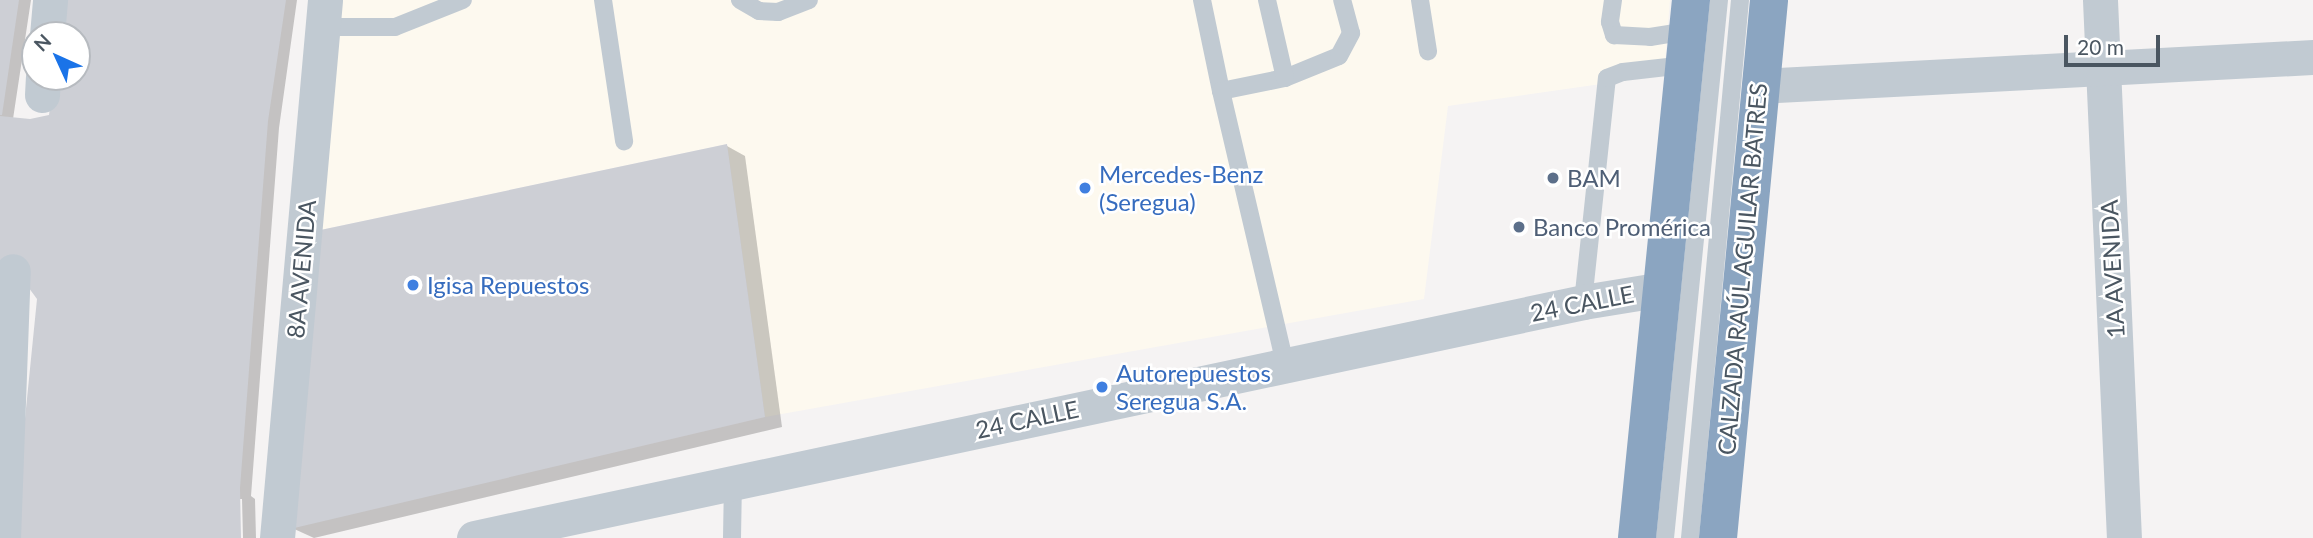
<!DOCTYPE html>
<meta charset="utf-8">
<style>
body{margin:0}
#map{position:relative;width:2313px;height:538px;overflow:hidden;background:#f5f3f3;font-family:Lato,sans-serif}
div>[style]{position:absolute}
.commercial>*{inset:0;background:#fdf9ef}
.shadow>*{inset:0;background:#0003}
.building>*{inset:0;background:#cdcfd5}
.lane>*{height:18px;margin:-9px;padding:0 9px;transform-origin:9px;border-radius:9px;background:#c1cad2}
.street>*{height:35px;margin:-17.5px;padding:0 17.5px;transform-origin:17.5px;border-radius:17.5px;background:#c1cad2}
.highway>*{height:38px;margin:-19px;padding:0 19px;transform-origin:19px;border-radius:19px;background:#8ba5c1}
.dots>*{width:19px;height:19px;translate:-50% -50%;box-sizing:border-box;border:4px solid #fff;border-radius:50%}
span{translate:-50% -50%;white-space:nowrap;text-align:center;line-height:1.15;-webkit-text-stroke:5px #fff;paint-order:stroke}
.shop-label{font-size:24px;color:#366cbe}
.left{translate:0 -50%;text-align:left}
.service-label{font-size:24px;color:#4e5e75}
.street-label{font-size:24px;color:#4a5661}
.north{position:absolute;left:21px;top:21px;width:70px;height:70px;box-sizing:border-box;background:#fff;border:2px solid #b7bbc0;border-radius:50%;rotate:315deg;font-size:19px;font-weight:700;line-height:28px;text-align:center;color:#4a5661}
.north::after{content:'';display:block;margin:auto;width:24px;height:32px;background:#1a73e8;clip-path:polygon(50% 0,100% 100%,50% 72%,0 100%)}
.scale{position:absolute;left:2064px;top:35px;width:96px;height:32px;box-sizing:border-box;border:4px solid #4a5661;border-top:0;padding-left:9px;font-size:21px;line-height:24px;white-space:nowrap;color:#4a5661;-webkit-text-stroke:5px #fff;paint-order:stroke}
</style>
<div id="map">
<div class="commercial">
<div style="clip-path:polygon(342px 0,1670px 0,1664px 75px,1448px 106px,1424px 299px,765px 417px,727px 144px,311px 232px)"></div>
</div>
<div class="shadow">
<div style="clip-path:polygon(0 0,31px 0,13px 119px,30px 121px,51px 116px,77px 77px,77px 35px,64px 0,297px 0,279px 128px,251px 496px,255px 499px,256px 538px,243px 538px,242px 499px,239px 499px,239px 538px,21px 274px,0 272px)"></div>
<div style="clip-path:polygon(727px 146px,745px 156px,782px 427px,314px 538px,292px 528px)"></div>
</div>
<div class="building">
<div style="clip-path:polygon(0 0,19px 0,2px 115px,0 115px)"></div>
<div style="clip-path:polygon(64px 0,286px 0,268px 121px,240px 488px,241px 538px,13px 538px,37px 299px,12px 265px,0 264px,0 116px,30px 119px,49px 115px,54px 77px,77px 77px,77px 35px,59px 35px)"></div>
<div style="clip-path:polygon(727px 144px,765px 417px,290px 529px,311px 232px)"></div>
</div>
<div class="lane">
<div style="left:603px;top:0;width:143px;rotate:81.5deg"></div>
<div style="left:740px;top:0;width:22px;rotate:30deg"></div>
<div style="left:759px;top:11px;width:19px;rotate:3deg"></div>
<div style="left:778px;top:12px;width:33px;rotate:-21deg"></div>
<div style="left:1202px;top:0;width:93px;rotate:78.2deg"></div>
<div style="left:1221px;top:91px;width:65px;rotate:-11.5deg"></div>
<div style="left:1285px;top:78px;width:58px;rotate:-22.2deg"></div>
<div style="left:1339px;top:56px;width:26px;rotate:-62deg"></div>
<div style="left:1351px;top:33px;width:34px;rotate:-105deg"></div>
<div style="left:1267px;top:0;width:80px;rotate:77deg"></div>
<div style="left:1420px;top:0;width:52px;rotate:81.1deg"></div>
<div style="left:1613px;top:0;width:22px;rotate:98deg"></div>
<div style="left:1610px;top:22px;width:14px;rotate:73deg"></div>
<div style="left:1614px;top:35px;width:36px;rotate:3deg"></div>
<div style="left:1650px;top:37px;width:37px;rotate:-9deg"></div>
<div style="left:322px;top:27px;width:73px"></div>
<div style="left:395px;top:27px;width:73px;rotate:-21.7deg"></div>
<div style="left:1221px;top:91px;width:280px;rotate:76.8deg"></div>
<div style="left:1583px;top:302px;width:225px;rotate:-83.9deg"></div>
<div style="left:1607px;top:78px;width:17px;rotate:-21deg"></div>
<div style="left:1623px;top:72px;width:61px;rotate:-6.5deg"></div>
<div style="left:732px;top:538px;width:58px;rotate:-89deg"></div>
<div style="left:1665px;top:538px;width:541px;rotate:-84.27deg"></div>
<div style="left:1690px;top:538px;width:540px;rotate:-84.69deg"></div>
</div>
<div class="street">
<div style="left:2100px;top:0;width:539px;rotate:87.45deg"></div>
<div style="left:47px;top:35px;width:35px;rotate:-85deg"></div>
<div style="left:1759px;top:86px;width:555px;rotate:-3deg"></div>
<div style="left:42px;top:95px;width:18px;rotate:-87deg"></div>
<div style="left:3px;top:538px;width:267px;rotate:-87.9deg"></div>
<div style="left:277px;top:538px;width:540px;rotate:-84.9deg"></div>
<div style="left:474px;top:538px;width:1134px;rotate:-12.01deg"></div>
<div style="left:1583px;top:302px;width:81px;rotate:-9.2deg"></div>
</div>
<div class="highway">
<div style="left:1637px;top:538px;width:541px;rotate:-84.27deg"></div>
<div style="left:1718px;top:538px;width:540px;rotate:-84.58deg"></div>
</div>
<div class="dots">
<div style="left:1553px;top:178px;background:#5c6f8a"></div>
<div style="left:1085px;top:188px;background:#3f7fe0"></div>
<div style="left:1519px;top:227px;background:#5c6f8a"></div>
<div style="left:413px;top:285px;background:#3f7fe0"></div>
<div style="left:1102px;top:387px;background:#3f7fe0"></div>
</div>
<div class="shop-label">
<span class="left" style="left:1099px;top:188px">Mercedes-Benz<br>(Seregua)</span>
<span class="left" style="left:427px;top:285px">Igisa Repuestos</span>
<span class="left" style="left:1116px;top:387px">Autorepuestos<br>Seregua S.A.</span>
</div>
<div class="service-label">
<span class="left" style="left:1567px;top:178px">BAM</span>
<span class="left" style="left:1533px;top:227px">Banco Promérica</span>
</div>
<div class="street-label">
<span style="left:301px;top:269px;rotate:-85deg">8A AVENIDA</span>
<span style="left:1742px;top:269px;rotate:-85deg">CALZADA RAÚL AGUILAR BATRES</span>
<span style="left:2112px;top:269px;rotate:-93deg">1A AVENIDA</span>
<span style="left:1582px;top:303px;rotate:-11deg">24 CALLE</span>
<span style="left:1027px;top:419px;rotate:-12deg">24 CALLE</span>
</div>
<div class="north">N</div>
<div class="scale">20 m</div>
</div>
